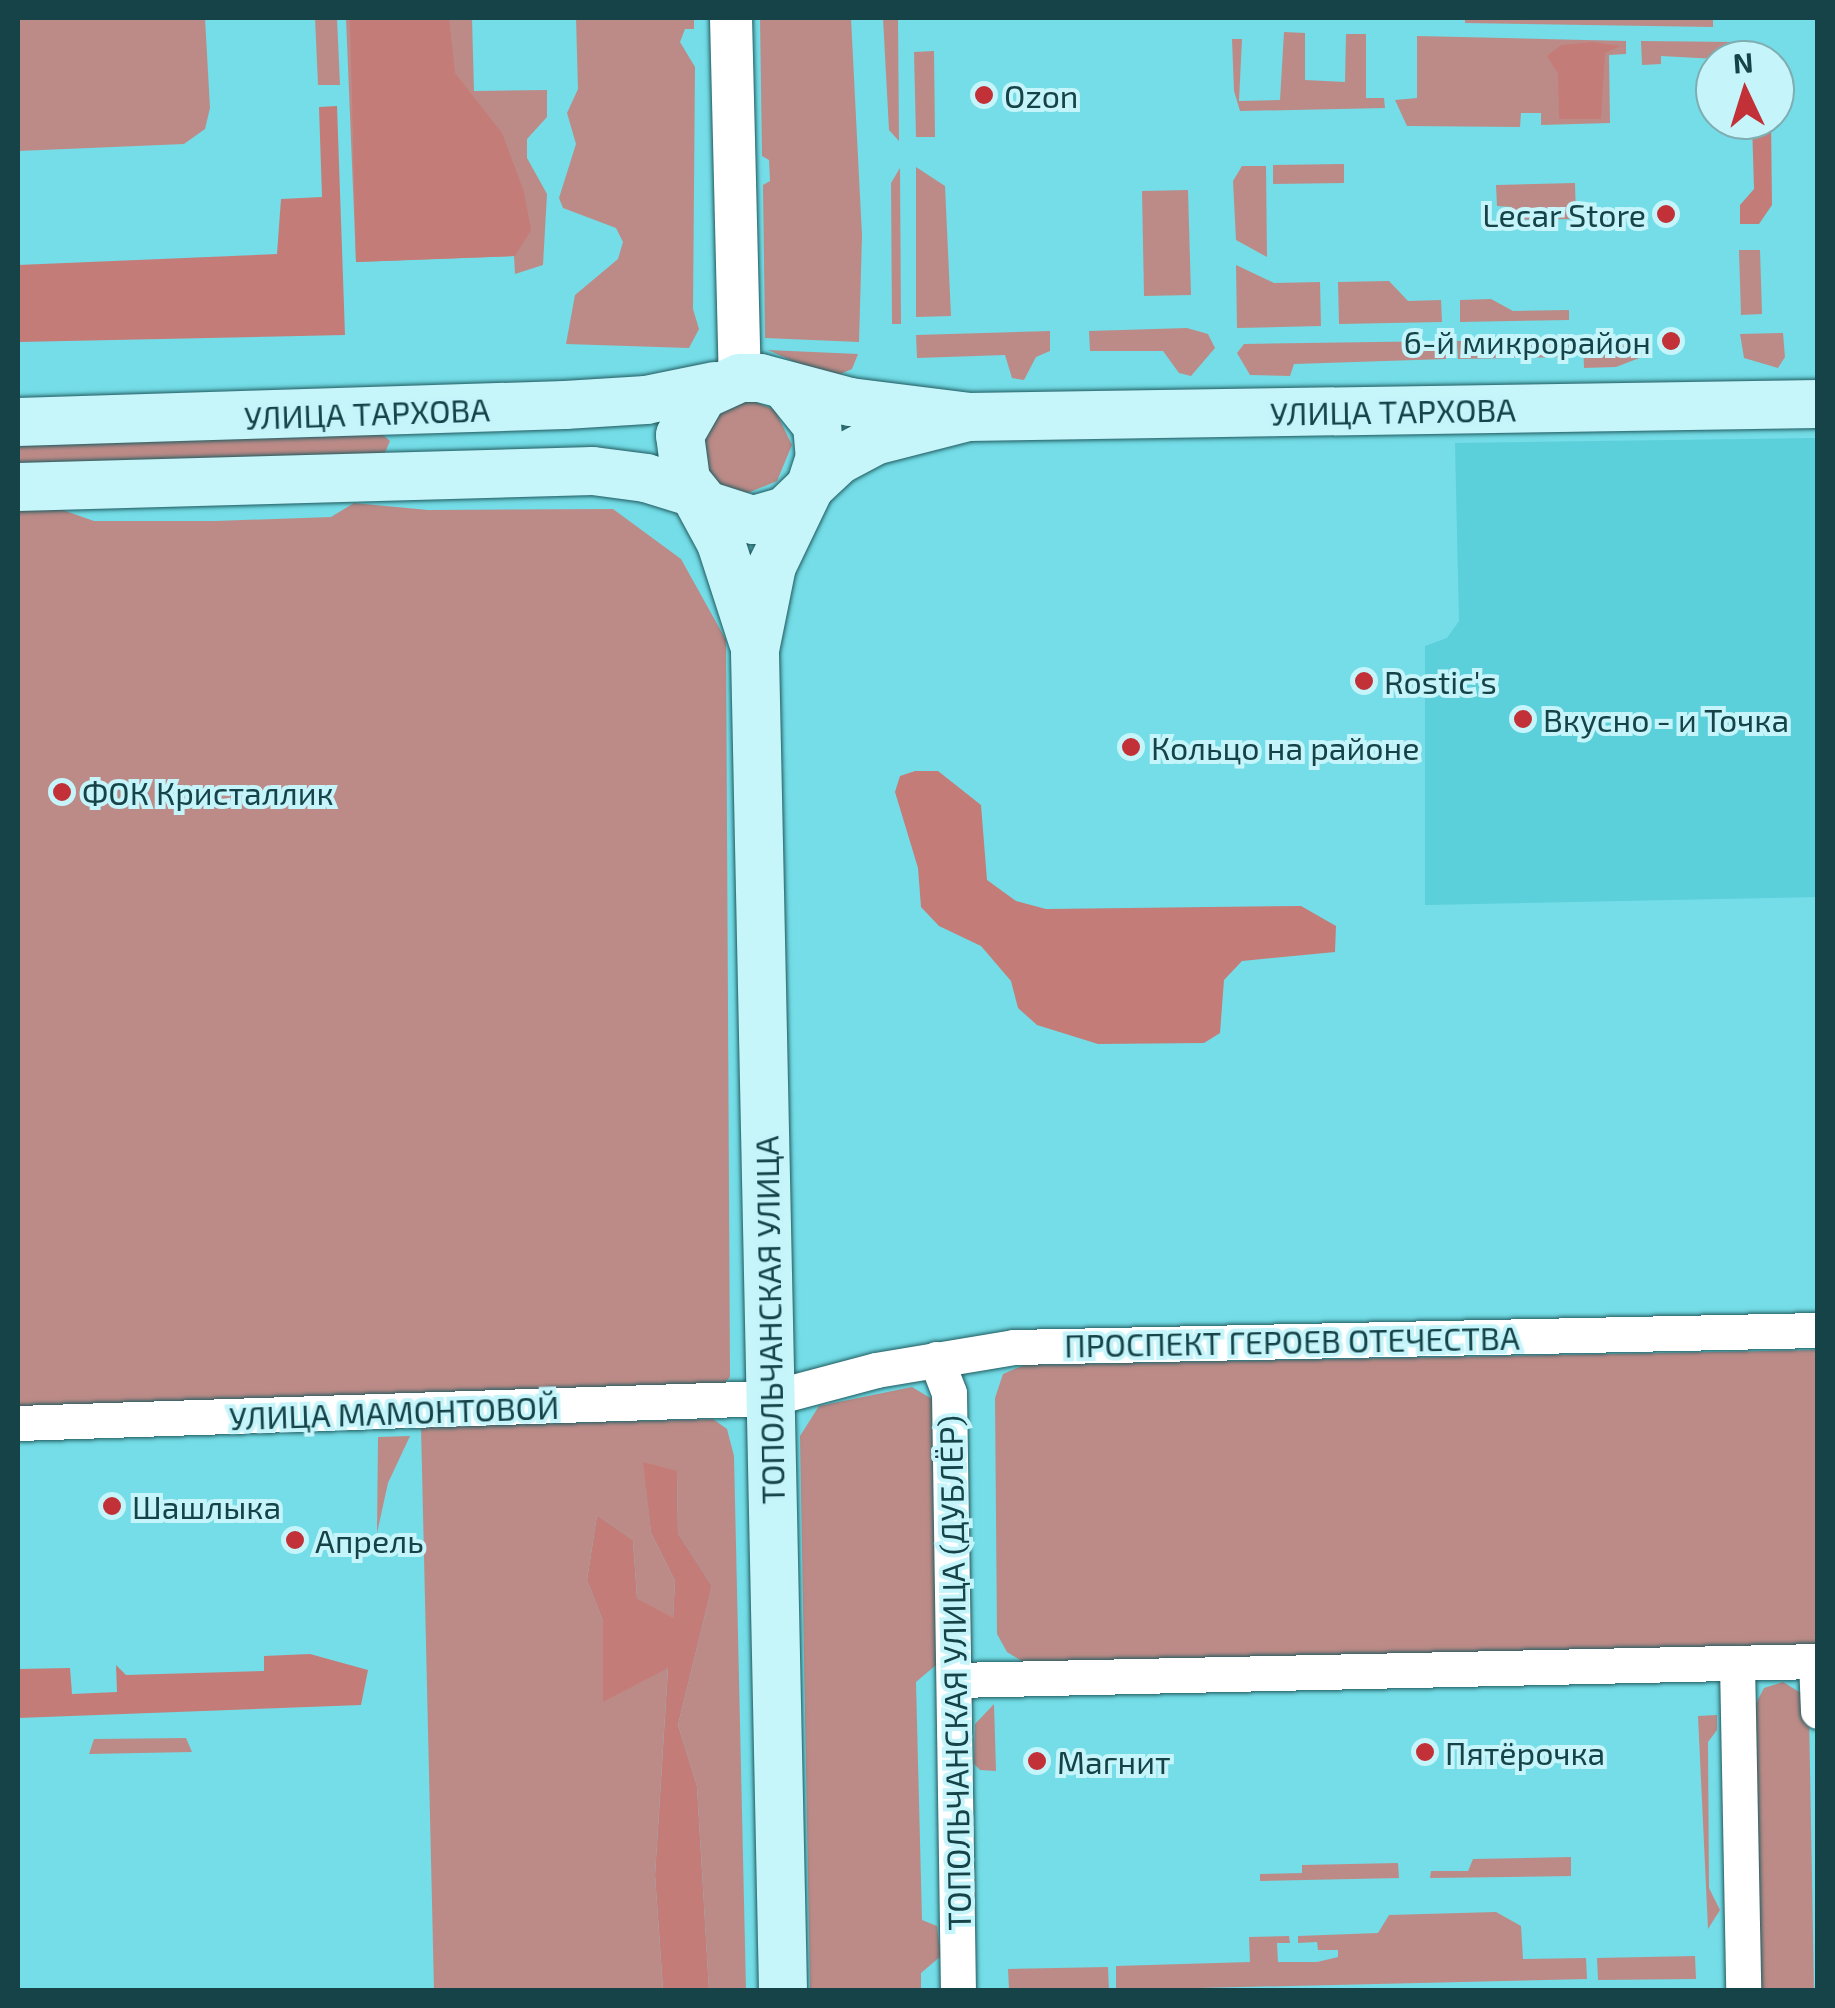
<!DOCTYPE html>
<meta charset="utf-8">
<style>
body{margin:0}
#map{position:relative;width:1835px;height:2008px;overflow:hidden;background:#74dde7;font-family:"Exo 2",sans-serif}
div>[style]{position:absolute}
.built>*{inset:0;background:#5bcfda}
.green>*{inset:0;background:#bd8b87}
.forest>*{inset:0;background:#c47c78}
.roads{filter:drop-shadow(0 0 2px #215a5f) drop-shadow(0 0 2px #215a5f)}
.minor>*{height:35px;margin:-17.5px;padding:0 17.5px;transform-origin:17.5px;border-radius:17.5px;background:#fff}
.tertiary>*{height:42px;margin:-21px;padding:0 21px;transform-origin:21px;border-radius:21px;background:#fff}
.secondary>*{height:48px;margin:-24px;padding:0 24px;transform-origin:24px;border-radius:24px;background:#c6f5fa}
.dots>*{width:28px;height:28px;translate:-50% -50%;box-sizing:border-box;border:5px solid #c5f5fa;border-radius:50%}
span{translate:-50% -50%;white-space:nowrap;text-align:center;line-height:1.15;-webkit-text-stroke:8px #c5f5fa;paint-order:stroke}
.poi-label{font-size:32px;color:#154347}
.left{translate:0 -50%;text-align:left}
.right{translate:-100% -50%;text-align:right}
.street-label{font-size:32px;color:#154347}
.frame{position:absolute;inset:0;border:20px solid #154347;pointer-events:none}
.north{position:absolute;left:1695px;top:40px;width:100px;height:100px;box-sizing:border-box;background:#c5f5fa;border:2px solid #7faeb2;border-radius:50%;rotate:356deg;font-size:28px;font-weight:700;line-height:40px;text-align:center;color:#154347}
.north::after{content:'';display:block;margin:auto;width:35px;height:45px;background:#c13137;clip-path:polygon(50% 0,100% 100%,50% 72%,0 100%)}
</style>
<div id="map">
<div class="built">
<div style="clip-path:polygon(1817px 438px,1817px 897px,1425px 905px,1425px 646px,1447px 638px,1459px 621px,1455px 443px)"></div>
</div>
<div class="green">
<div style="clip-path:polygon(18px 18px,205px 18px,210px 108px,205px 129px,184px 144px,18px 151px)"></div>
<div style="clip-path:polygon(315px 18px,337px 18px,340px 85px,318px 85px)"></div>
<div style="clip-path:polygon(346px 18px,472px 18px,474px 91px,547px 90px,547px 117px,527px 139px,527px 158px,547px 194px,543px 265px,515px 274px,514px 256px,356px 262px)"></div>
<div style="clip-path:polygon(576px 18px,694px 18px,694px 29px,685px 29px,680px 42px,695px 67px,693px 309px,699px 329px,689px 348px,566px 344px,575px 295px,618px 259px,623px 242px,616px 228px,563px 208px,559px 198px,576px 144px,567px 113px,578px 89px)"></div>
<div style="clip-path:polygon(760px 18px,851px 18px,862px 236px,859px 342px,765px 338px,763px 185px,770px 181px,769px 160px,762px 156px)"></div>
<div style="clip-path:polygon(883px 18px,898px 18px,899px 141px,889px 130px)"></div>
<div style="clip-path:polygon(1465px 18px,1713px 18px,1713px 27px,1465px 23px)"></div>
<div style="clip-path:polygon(1284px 32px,1305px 33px,1305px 80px,1345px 82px,1346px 34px,1366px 34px,1366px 98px,1384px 98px,1385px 108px,1240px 111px,1234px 91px,1232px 39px,1242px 39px,1239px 101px,1280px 100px)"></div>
<div style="clip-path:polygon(1417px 36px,1626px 41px,1626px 54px,1609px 55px,1610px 123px,1541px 125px,1541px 113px,1521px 113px,1520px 127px,1407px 126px,1395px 100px,1417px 98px)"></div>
<div style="clip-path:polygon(1641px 41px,1735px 42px,1735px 60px,1661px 56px,1661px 64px,1642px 65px)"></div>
<div style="clip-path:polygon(934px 51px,935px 137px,916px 137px,914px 52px)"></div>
<div style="clip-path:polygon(1344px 164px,1344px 183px,1273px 184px,1273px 165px)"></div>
<div style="clip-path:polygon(1242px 166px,1266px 166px,1267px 257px,1236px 240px,1233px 181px)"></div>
<div style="clip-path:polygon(916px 167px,945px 186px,951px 316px,916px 317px)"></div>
<div style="clip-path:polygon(900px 168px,901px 324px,892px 324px,891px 183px)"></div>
<div style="clip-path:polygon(1575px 183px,1576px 219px,1512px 220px,1512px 207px,1497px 206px,1496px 185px)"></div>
<div style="clip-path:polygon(1188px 190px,1191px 295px,1144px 296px,1142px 191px)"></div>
<div style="clip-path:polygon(1739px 250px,1760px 250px,1762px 314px,1741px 315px)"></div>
<div style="clip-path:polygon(1236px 265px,1274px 283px,1320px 282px,1321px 326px,1237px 328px)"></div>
<div style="clip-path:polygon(1389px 281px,1408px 301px,1441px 300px,1442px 322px,1339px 324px,1338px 282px)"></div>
<div style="clip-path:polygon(1491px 299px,1513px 311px,1569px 310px,1569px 320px,1460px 322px,1460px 300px)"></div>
<div style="clip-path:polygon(1187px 328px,1208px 334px,1215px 348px,1191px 376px,1179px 373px,1163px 351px,1090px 351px,1089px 331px)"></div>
<div style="clip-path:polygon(1050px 331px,1050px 351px,1036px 357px,1024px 380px,1012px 378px,1005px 355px,917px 358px,916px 335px)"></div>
<div style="clip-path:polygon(1783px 333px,1785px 357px,1778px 368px,1744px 358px,1740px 334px)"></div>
<div style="clip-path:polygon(1583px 337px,1640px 338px,1642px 357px,1616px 367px,1584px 368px)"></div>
<div style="clip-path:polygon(1571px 338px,1572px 357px,1458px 359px,1457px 341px)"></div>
<div style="clip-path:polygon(1445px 341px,1446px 359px,1294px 364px,1290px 376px,1250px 375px,1237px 353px,1244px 344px)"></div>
<div style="clip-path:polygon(768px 350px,858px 354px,852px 369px,831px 378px)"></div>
<div style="clip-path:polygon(746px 398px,775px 410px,792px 445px,777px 481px,743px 495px,711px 482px,699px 425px)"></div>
<div style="clip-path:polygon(381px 433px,390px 441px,384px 455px,18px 467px,18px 443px)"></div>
<div style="clip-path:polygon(354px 503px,428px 510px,613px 509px,681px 559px,726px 640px,730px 1377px,717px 1391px,18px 1407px,18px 509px,57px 508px,94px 521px,216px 521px,331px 517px)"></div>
<div style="clip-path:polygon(1817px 1350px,1817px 1650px,1028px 1665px,1007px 1652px,997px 1634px,995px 1398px,1003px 1374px,1024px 1365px)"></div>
<div style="clip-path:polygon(912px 1387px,932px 1399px,936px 1665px,916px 1682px,922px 1920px,937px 1926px,941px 1956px,921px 1973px,921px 1990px,810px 1990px,800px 1436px,819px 1406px)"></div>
<div style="clip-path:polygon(713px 1419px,727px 1429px,734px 1456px,746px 1990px,709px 1990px,697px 1786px,678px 1725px,712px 1586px,678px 1533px,677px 1472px,644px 1464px,651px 1533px,675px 1581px,673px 1619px,637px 1598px,633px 1540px,597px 1515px,587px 1580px,603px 1621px,604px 1701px,668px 1667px,655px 1875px,663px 1990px,434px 1990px,421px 1427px)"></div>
<div style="clip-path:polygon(410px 1436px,388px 1483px,377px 1533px,378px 1437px)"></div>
<div style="clip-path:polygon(1783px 1682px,1804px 1695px,1809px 1712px,1814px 1990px,1755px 1990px,1751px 1713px,1764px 1688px)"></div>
<div style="clip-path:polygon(994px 1704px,996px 1771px,980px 1770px,974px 1764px,975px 1724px)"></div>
<div style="clip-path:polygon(1717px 1715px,1717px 1730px,1708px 1742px,1709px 1888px,1720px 1910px,1708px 1929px,1698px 1716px)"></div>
<div style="clip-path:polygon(186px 1738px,192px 1752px,89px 1754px,94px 1739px)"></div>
<div style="clip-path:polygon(1571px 1857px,1571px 1876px,1430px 1878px,1431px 1871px,1468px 1871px,1473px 1859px)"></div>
<div style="clip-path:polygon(1398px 1863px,1399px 1878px,1260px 1881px,1260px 1874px,1302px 1873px,1302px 1865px)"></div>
<div style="clip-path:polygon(1496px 1912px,1521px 1926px,1523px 1959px,1586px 1958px,1587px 1979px,1116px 1990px,1116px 1966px,1250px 1962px,1249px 1937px,1289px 1936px,1290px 1943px,1277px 1943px,1278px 1962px,1317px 1962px,1338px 1957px,1338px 1950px,1318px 1950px,1317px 1942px,1298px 1943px,1298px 1936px,1378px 1933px,1389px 1915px)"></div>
<div style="clip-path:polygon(1695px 1956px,1696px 1979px,1598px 1980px,1597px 1958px)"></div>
<div style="clip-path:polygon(1108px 1967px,1109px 1990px,1009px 1990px,1008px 1969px)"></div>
</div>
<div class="forest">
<div style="clip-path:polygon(350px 18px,449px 18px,455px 73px,502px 133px,524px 192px,531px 230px,515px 256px,356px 262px)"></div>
<div style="clip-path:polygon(1592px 42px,1620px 46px,1605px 53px,1601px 119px,1559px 119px,1558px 74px,1547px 56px,1561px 45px)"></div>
<div style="clip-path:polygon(337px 106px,345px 335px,18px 342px,18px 265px,277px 254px,281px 199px,322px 197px,319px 107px)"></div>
<div style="clip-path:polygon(1752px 122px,1771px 122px,1772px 205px,1759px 224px,1740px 224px,1740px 205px,1754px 189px)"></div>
<div style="clip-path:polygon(915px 771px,938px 771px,981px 805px,987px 880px,1016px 901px,1046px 909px,1301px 906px,1336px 926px,1335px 952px,1242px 961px,1224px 980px,1220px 1033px,1204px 1043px,1098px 1044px,1037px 1025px,1018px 1008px,1011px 981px,981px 946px,939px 926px,921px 907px,918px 868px,895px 792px,900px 776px)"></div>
<div style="clip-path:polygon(643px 1462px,677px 1471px,678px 1533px,712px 1586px,678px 1725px,697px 1786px,709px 1990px,663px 1990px,655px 1875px,668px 1668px,603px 1702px,603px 1621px,587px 1580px,597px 1515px,633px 1540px,637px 1598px,673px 1618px,675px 1581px,651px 1533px)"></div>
<div style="clip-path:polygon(310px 1654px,368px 1670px,361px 1705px,18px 1718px,18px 1669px,70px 1668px,72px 1694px,117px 1692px,116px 1665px,126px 1675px,264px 1671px,264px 1656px)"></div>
</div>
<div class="roads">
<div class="minor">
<div style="left:936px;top:1359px;width:36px;rotate:69deg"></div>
<div style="left:949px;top:1393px;width:597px;rotate:89.14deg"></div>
<div style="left:18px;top:1423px;width:753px;rotate:-1.9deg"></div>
<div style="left:771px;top:1398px;width:109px;rotate:-14.9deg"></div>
<div style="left:876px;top:1370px;width:140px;rotate:-9.5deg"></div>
<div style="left:1014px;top:1347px;width:804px;rotate:-1.21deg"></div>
<div style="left:1816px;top:1661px;width:50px;rotate:87.7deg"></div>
<div style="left:1737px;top:1663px;width:327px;rotate:88.9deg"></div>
<div style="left:955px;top:1680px;width:863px;rotate:-1.26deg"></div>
</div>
<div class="tertiary">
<div style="left:731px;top:18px;width:360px;rotate:88.6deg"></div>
</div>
<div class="secondary">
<div style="left:787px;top:388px;width:48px;rotate:51deg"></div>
<div style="left:817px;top:425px;width:32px;rotate:85deg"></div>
<div style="left:820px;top:457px;width:32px;rotate:108deg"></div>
<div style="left:810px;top:487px;width:35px;rotate:136deg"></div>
<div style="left:785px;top:511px;width:33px;rotate:164deg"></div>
<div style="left:753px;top:520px;width:49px;rotate:-162.3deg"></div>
<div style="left:706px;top:505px;width:32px;rotate:-129deg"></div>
<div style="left:686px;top:480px;width:45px;rotate:-97.6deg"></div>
<div style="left:680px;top:435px;width:46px;rotate:-60.1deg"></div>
<div style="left:703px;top:395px;width:41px;rotate:-24.7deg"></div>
<div style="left:740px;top:378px;width:20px"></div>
<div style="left:760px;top:378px;width:93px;rotate:14.9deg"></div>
<div style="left:850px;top:402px;width:119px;rotate:7.2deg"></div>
<div style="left:968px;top:417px;width:850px;rotate:-0.88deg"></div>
<div style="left:18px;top:422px;width:547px;rotate:-1.78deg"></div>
<div style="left:565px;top:405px;width:81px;rotate:-3.5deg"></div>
<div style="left:646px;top:400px;width:70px;rotate:-11.5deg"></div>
<div style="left:18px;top:487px;width:575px;rotate:-1.59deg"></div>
<div style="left:593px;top:471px;width:53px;rotate:7.5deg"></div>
<div style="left:646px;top:478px;width:50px;rotate:17.4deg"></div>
<div style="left:694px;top:493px;width:57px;rotate:61.6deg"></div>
<div style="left:721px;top:543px;width:104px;rotate:72.1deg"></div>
<div style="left:783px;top:1990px;width:1340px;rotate:-91.2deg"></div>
<div style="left:755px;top:650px;width:86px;rotate:-78.6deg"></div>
<div style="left:772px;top:566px;width:88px;rotate:-64.3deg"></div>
<div style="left:810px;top:487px;width:40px;rotate:-43deg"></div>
<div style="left:839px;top:460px;width:40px;rotate:-28deg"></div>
<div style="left:874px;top:441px;width:97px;rotate:-14.3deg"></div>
</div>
</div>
<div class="dots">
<div style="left:984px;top:95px;background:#c13137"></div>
<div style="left:1666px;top:214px;background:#c13137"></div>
<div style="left:1671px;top:341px;background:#c13137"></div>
<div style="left:1364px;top:681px;background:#c13137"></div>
<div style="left:1523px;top:719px;background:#c13137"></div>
<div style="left:1131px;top:747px;background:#c13137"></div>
<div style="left:62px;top:792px;background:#c13137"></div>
<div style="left:112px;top:1506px;background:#c13137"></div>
<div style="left:295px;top:1540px;background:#c13137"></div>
<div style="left:1425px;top:1752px;background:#c13137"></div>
<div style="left:1037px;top:1761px;background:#c13137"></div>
</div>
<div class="poi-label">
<span class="left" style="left:1004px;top:95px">Ozon</span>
<span class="right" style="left:1646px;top:214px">Lecar Store</span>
<span class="right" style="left:1651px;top:341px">6-й микрорайон</span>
<span class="left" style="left:1384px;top:681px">Rostic's</span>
<span class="left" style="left:1543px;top:719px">Вкусно - и Точка</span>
<span class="left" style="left:1151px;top:747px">Кольцо на районе</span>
<span class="left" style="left:82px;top:792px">ФОК Кристаллик</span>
<span class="left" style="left:132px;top:1506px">Шашлыка</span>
<span class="left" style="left:315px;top:1540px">Апрель</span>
<span class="left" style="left:1445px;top:1752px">Пятёрочка</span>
<span class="left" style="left:1057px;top:1761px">Магнит</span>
</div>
<div class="street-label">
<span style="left:1393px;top:411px;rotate:-1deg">УЛИЦА ТАРХОВА</span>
<span style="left:367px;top:413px;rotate:-2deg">УЛИЦА ТАРХОВА</span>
<span style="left:769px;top:1320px;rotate:-91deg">ТОПОЛЬЧАНСКАЯ УЛИЦА</span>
<span style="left:1292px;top:1341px;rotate:-1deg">ПРОСПЕКТ ГЕРОЕВ ОТЕЧЕСТВА</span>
<span style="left:394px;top:1412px;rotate:-2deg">УЛИЦА МАМОНТОВОЙ</span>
<span style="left:954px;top:1673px;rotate:-91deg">ТОПОЛЬЧАНСКАЯ УЛИЦА (ДУБЛЁР)</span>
</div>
<div class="frame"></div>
<div class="north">N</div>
</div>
